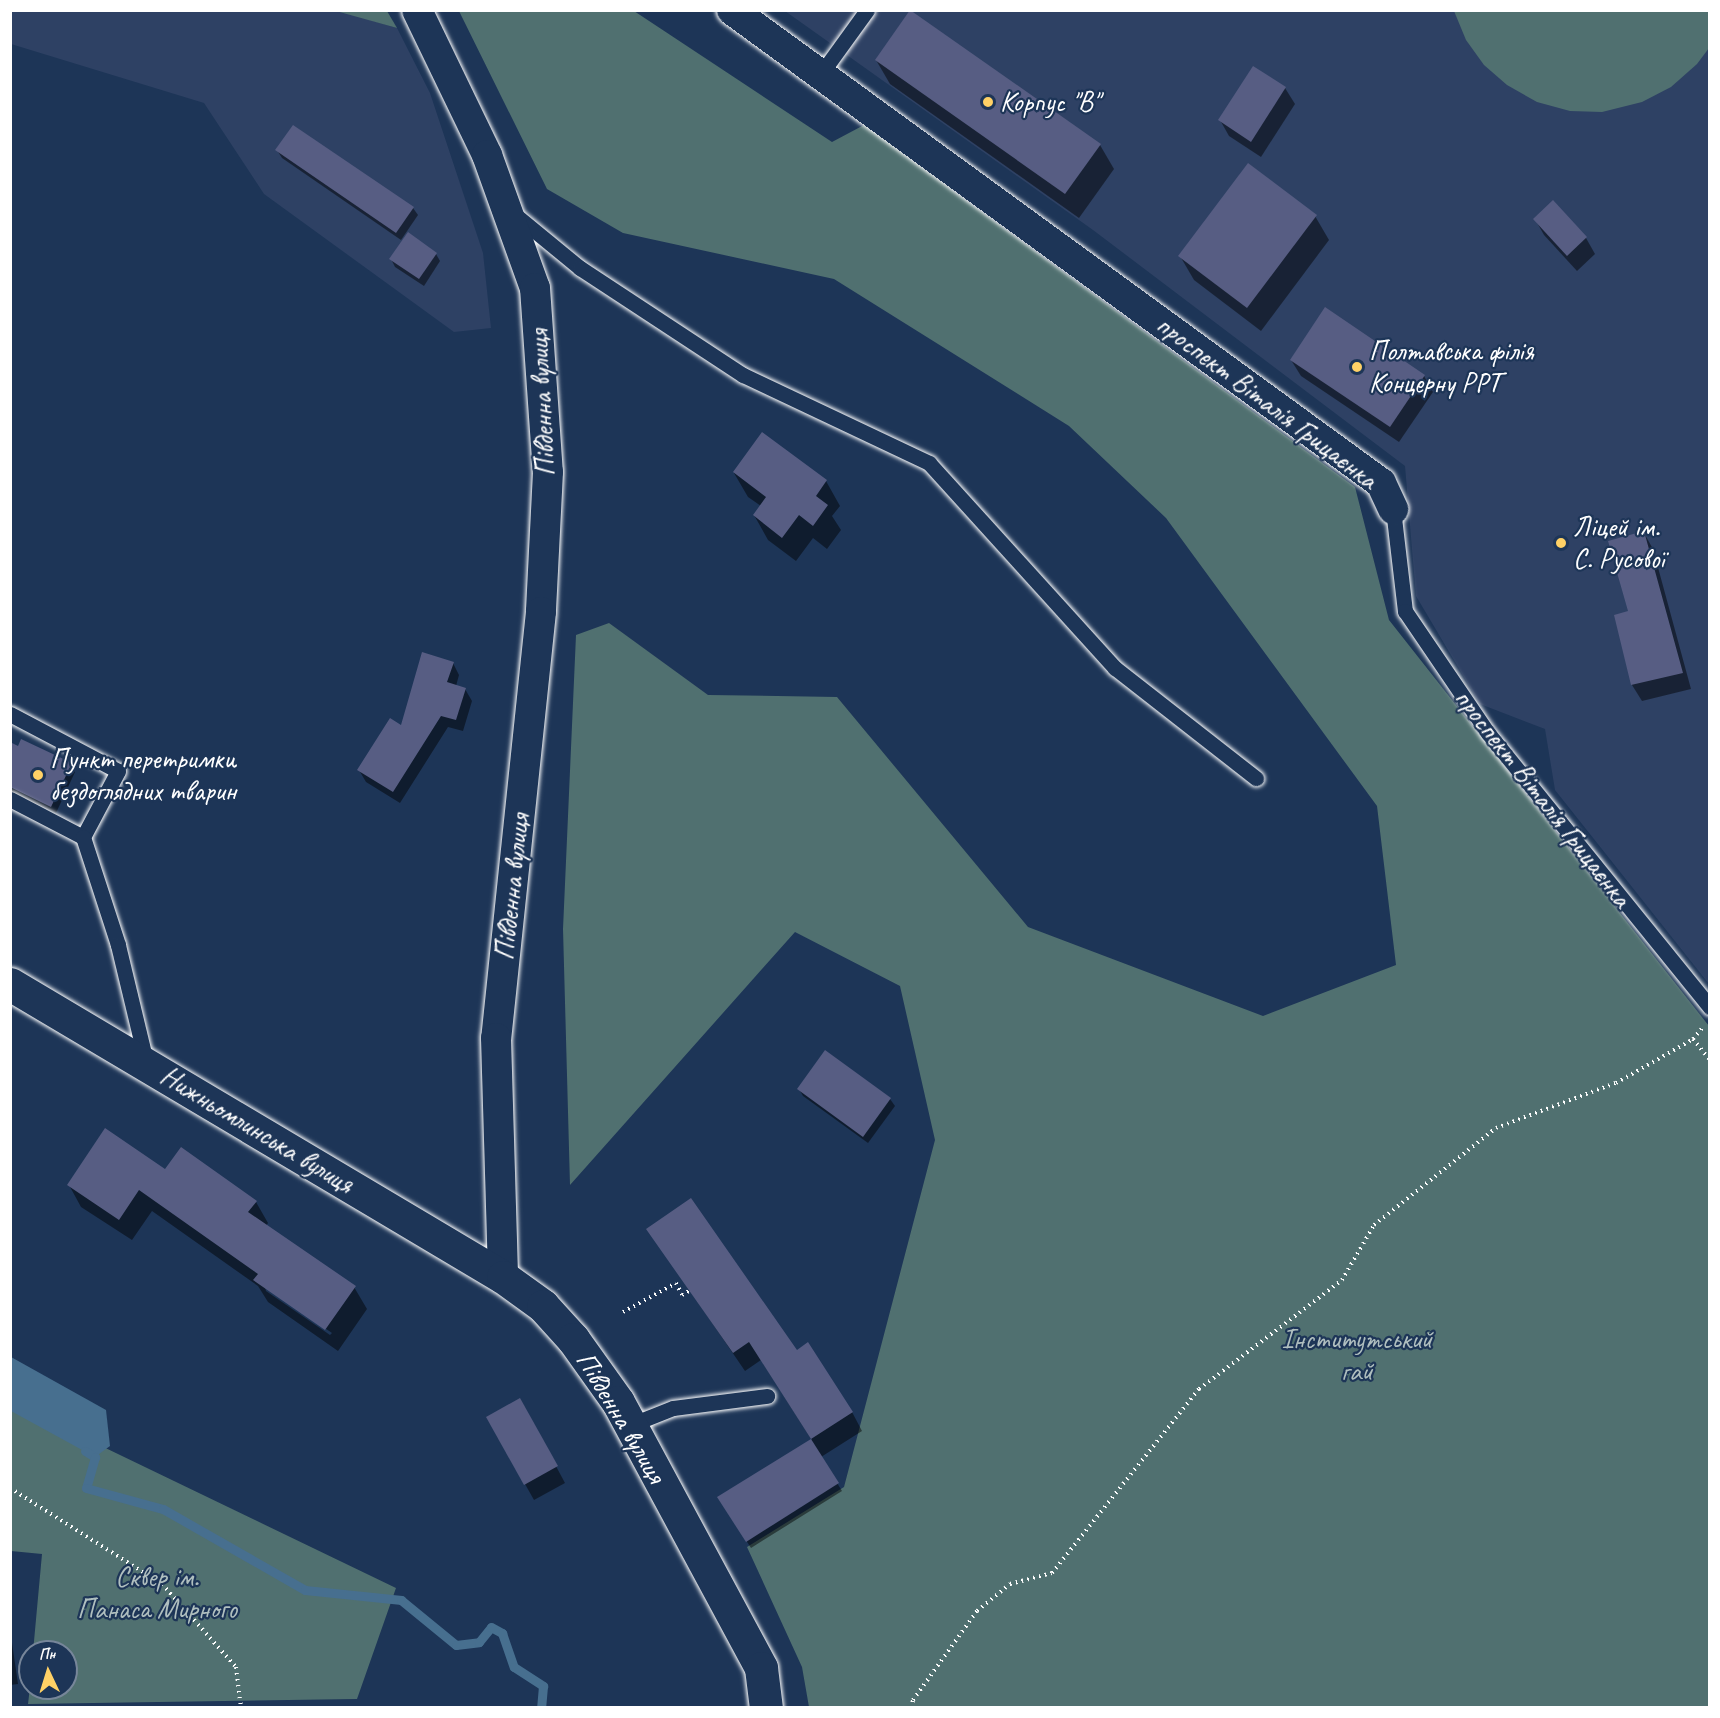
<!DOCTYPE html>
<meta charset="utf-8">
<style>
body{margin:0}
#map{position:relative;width:1720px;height:1718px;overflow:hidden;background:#1d3557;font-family:Caveat,sans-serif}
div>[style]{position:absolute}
.built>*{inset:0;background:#2e4164}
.green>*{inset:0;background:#507070}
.water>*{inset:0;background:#476f8f}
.shadow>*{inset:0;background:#0007}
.stream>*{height:9px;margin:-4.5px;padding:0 4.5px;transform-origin:4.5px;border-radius:4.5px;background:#476f8f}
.building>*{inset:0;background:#575d83}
.path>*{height:4px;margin-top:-2px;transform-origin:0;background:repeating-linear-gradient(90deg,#fff 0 1.5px,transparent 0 6px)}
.roads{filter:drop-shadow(0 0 2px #fff) drop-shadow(0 0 2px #fff)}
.lane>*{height:15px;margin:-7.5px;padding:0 7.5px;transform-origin:7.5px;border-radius:7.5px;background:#1d3557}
.street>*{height:30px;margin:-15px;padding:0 15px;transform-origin:15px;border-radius:15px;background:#1d3557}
.secondary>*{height:33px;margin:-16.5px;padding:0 16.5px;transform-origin:16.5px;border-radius:16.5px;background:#1d3557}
.dots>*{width:16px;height:16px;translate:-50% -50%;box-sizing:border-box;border:3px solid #1d3557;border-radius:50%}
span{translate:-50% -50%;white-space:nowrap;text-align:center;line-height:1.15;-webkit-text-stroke:4.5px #1d3557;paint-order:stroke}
.poi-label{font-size:28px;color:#fff}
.left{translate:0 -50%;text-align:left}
.street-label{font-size:28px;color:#fff}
.park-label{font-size:28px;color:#b0bfbf}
.frame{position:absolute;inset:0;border:12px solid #fff;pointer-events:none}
.north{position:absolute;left:18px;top:1640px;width:60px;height:60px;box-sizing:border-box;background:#1d3557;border:2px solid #77869a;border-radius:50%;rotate:356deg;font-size:16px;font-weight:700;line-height:24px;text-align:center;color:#fff}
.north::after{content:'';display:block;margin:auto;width:21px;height:27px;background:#ffd166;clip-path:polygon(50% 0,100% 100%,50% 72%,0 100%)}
</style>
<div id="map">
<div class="built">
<div style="clip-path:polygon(336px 10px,397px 28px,430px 93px,483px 253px,491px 328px,454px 332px,264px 194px,204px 103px,11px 44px,10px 11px)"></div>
<div style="clip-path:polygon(785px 11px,1709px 11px,1709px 984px,1555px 790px,1545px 729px,1480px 704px,1416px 596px,1405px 466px,1093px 230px)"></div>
</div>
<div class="green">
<div style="clip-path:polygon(336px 11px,387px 11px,397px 28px)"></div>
<div style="clip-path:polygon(459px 11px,634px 11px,832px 142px,864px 125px,1355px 487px,1389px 620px,1709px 1026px,1709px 1707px,809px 1707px,802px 1667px,747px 1547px,844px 1487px,935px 1140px,900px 986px,795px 932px,570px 1185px,563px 929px,576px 635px,609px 623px,708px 695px,837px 697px,1028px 927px,1263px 1016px,1396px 965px,1377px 806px,1166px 518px,1069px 426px,834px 279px,623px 233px,547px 189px)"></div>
<div style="clip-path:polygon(1454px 11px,1709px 11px,1709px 48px,1697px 64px,1671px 87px,1642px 102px,1602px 112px,1570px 111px,1537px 102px,1507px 85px,1484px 65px,1466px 40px)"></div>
<div style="clip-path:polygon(10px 1402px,396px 1588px,357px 1699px,28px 1704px,30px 1687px,66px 1688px,66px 1652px,33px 1652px,42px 1554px,11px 1551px)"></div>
</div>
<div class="water">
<div style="clip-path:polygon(11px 1357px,106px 1410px,110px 1446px,95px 1457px,11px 1411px)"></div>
</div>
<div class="shadow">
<div style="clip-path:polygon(876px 60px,1100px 145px,1114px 169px,1079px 218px,890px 84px)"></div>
<div style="clip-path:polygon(1254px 68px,1285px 88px,1295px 104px,1261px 157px,1229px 136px,1220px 120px)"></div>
<div style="clip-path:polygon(277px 150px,413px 208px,418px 215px,401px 240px,282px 158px)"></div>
<div style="clip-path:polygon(1553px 202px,1586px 238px,1595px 254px,1577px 271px,1544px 235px,1535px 219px)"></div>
<div style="clip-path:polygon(1315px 216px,1329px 240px,1261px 331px,1194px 280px,1180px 256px)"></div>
<div style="clip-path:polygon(436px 254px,440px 261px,424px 286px,395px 267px,391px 259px)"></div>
<div style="clip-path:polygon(1291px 360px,1424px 376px,1433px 392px,1399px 442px,1301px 376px)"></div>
<div style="clip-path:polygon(734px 473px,826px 481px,840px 506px,832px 516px,841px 530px,827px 549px,813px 538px,796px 561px,768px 540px,754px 515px,761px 506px,748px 497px)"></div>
<div style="clip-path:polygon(1644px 533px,1653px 549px,1691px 689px,1642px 701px,1632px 685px,1616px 616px,1630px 612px)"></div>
<div style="clip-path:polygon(453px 663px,459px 675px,456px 686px,465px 689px,472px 701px,463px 731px,448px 727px,400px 803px,366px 782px,359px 770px,402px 727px)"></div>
<div style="clip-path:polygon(10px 744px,71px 764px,75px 772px,56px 813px,10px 792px)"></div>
<div style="clip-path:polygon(799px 1089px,890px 1099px,895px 1106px,868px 1143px,803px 1096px)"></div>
<div style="clip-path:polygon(evenodd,166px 1171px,256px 1202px,268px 1223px,266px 1226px,354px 1287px,367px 1309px,338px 1351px,268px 1302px,258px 1286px,152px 1211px,132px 1240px,81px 1207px,69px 1185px,166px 1171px,265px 1287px,332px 1333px,330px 1335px,266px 1291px,265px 1287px)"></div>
<div style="clip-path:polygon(648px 1229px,797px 1352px,852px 1412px,862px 1431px,821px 1457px,842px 1491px,751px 1548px,719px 1498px,812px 1440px,761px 1360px,745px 1371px)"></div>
<div style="clip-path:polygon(529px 1416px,565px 1483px,534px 1500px,488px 1418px)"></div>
<div style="clip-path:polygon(10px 1629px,18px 1684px,10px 1685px)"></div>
</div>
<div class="stream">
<div style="left:85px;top:1451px;width:12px;rotate:31deg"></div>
<div style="left:95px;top:1457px;width:32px;rotate:106deg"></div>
<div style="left:86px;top:1488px;width:80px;rotate:15.3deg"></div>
<div style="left:163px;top:1509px;width:163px;rotate:29.7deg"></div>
<div style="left:305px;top:1590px;width:97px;rotate:5.9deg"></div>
<div style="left:401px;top:1600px;width:71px;rotate:39.3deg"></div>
<div style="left:456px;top:1645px;width:23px;rotate:-7deg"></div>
<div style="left:479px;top:1642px;width:19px;rotate:-51deg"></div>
<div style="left:491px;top:1627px;width:13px;rotate:29deg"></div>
<div style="left:502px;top:1633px;width:36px;rotate:71deg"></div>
<div style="left:514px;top:1667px;width:35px;rotate:33deg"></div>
<div style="left:543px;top:1686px;width:22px;rotate:95deg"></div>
</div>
<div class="building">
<div style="clip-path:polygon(910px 10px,1101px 144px,1065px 194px,875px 60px)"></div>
<div style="clip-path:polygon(1253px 66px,1286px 87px,1251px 142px,1218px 120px)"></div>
<div style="clip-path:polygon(293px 125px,414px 207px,396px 233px,275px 150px)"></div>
<div style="clip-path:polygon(1248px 163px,1317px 215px,1247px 308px,1178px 256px)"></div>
<div style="clip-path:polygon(1553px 200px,1587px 237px,1567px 256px,1533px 219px)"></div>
<div style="clip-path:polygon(408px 232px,437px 253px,419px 279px,389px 259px)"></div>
<div style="clip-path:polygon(1325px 307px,1425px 375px,1390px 427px,1290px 360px)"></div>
<div style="clip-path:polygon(762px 432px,827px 480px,816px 496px,828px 505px,813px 526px,799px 515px,782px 538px,753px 515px,766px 497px,733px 472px)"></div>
<div style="clip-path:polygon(1644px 531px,1683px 673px,1631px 685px,1614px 615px,1628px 611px,1608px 541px)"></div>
<div style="clip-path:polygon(422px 652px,454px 662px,447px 682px,466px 688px,456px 720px,441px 716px,393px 792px,357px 770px,390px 718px,401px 725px)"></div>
<div style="clip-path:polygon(21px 739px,72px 763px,51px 807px,10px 787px,10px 742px,18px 746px)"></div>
<div style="clip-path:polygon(825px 1050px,891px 1098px,863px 1137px,797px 1089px)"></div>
<div style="clip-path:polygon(105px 1128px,165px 1169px,181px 1147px,257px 1201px,248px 1212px,356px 1286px,325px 1330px,253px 1280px,258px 1274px,139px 1190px,119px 1220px,67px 1185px)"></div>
<div style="clip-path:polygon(691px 1198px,797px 1350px,808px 1342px,853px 1412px,811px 1439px,749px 1342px,733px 1353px,646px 1229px)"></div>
<div style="clip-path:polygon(520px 1398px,558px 1466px,524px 1485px,486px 1417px)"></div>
<div style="clip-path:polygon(811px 1439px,839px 1483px,746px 1542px,717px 1497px)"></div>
</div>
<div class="path">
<div style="left:1693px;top:1039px;width:27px;rotate:51deg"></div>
<div style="left:623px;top:1312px;width:60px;rotate:-28.7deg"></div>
<div style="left:676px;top:1283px;width:13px;rotate:63deg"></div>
<div style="left:682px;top:1295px;width:8px;rotate:-30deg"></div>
<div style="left:10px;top:1488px;width:180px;rotate:32.3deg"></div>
<div style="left:162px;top:1584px;width:111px;rotate:48.3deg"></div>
<div style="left:236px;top:1667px;width:41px;rotate:83deg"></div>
<div style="left:911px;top:1708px;width:8px;rotate:-76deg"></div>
<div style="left:913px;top:1700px;width:110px;rotate:-54.3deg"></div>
<div style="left:977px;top:1611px;width:43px;rotate:-39.3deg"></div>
<div style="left:1010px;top:1584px;width:43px;rotate:-14.7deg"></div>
<div style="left:1052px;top:1573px;width:236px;rotate:-51.4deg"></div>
<div style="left:1199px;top:1389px;width:180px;rotate:-37.3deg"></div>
<div style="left:1342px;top:1280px;width:64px;rotate:-59.8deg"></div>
<div style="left:1374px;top:1225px;width:156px;rotate:-38.5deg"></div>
<div style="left:1496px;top:1128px;width:128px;rotate:-20.6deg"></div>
<div style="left:1616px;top:1083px;width:89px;rotate:-29.7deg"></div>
<div style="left:1693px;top:1039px;width:16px;rotate:-50deg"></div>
</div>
<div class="roads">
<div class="lane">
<div style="left:820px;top:75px;width:80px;rotate:-54.1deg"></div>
<div style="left:513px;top:213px;width:87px;rotate:39.4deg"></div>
<div style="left:580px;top:268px;width:195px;rotate:33.3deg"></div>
<div style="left:743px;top:375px;width:206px;rotate:25.3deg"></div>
<div style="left:929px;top:463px;width:277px;rotate:47.8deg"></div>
<div style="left:1115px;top:668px;width:179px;rotate:38deg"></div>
<div style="left:1393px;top:509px;width:103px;rotate:83.3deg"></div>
<div style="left:1405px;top:611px;width:148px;rotate:55.8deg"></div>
<div style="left:1488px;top:733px;width:353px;rotate:51deg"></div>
<div style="left:10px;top:714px;width:122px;rotate:27.8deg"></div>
<div style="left:118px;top:771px;width:75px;rotate:117.9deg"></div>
<div style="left:10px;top:799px;width:82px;rotate:27.5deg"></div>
<div style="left:83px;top:837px;width:114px;rotate:72deg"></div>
<div style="left:118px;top:945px;width:120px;rotate:76.5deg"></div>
<div style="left:630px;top:1425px;width:46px;rotate:-21.6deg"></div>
<div style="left:673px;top:1408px;width:95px;rotate:-7.3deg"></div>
</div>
<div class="street">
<div style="left:417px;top:10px;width:161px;rotate:64.2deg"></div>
<div style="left:487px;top:155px;width:141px;rotate:70.2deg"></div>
<div style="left:535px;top:288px;width:184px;rotate:86deg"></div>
<div style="left:548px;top:472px;width:140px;rotate:92.9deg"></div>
<div style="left:541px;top:612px;width:428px;rotate:96deg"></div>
<div style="left:496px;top:1038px;width:239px;rotate:88.3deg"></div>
<div style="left:732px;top:10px;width:803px;rotate:36.09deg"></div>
<div style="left:1381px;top:483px;width:29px;rotate:65deg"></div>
</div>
<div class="secondary">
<div style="left:10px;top:984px;width:573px;rotate:30.72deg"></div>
<div style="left:503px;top:1277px;width:49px;rotate:35.9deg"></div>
<div style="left:543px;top:1306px;width:45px;rotate:47.7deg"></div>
<div style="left:573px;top:1339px;width:77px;rotate:54.5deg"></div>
<div style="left:618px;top:1402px;width:302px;rotate:61.7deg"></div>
<div style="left:761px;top:1668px;width:40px;rotate:82.9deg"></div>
</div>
</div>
<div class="dots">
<div style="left:988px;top:102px;background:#ffd166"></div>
<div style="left:1357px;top:367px;background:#ffd166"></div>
<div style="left:1561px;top:543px;background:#ffd166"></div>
<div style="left:38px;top:775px;background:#ffd166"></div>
</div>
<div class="poi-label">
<span class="left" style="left:1000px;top:102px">Корпус "В"</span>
<span class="left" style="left:1369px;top:367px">Полтавська філія<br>Концерну РРТ</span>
<span class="left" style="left:1573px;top:543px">Ліцей ім.<br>С. Русової</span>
<span class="left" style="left:50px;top:775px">Пункт перетримки<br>бездоглядних тварин</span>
</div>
<div class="street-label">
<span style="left:1267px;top:402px;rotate:37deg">проспект Віталія Грицаєнка</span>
<span style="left:542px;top:403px;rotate:-93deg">Південна вулиця</span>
<span style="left:1543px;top:798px;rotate:52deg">проспект Віталія Грицаєнка</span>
<span style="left:512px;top:887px;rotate:-84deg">Південна вулиця</span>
<span style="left:257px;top:1130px;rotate:31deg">Нижньомлинська вулиця</span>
<span style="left:621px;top:1417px;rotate:59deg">Південна вулиця</span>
</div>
<div class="park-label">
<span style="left:1357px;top:1355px">Інститутський<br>гай</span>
<span style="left:157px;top:1593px">Сквер ім.<br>Панаса Мирного</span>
</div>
<div class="frame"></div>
<div class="north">Пн</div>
</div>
